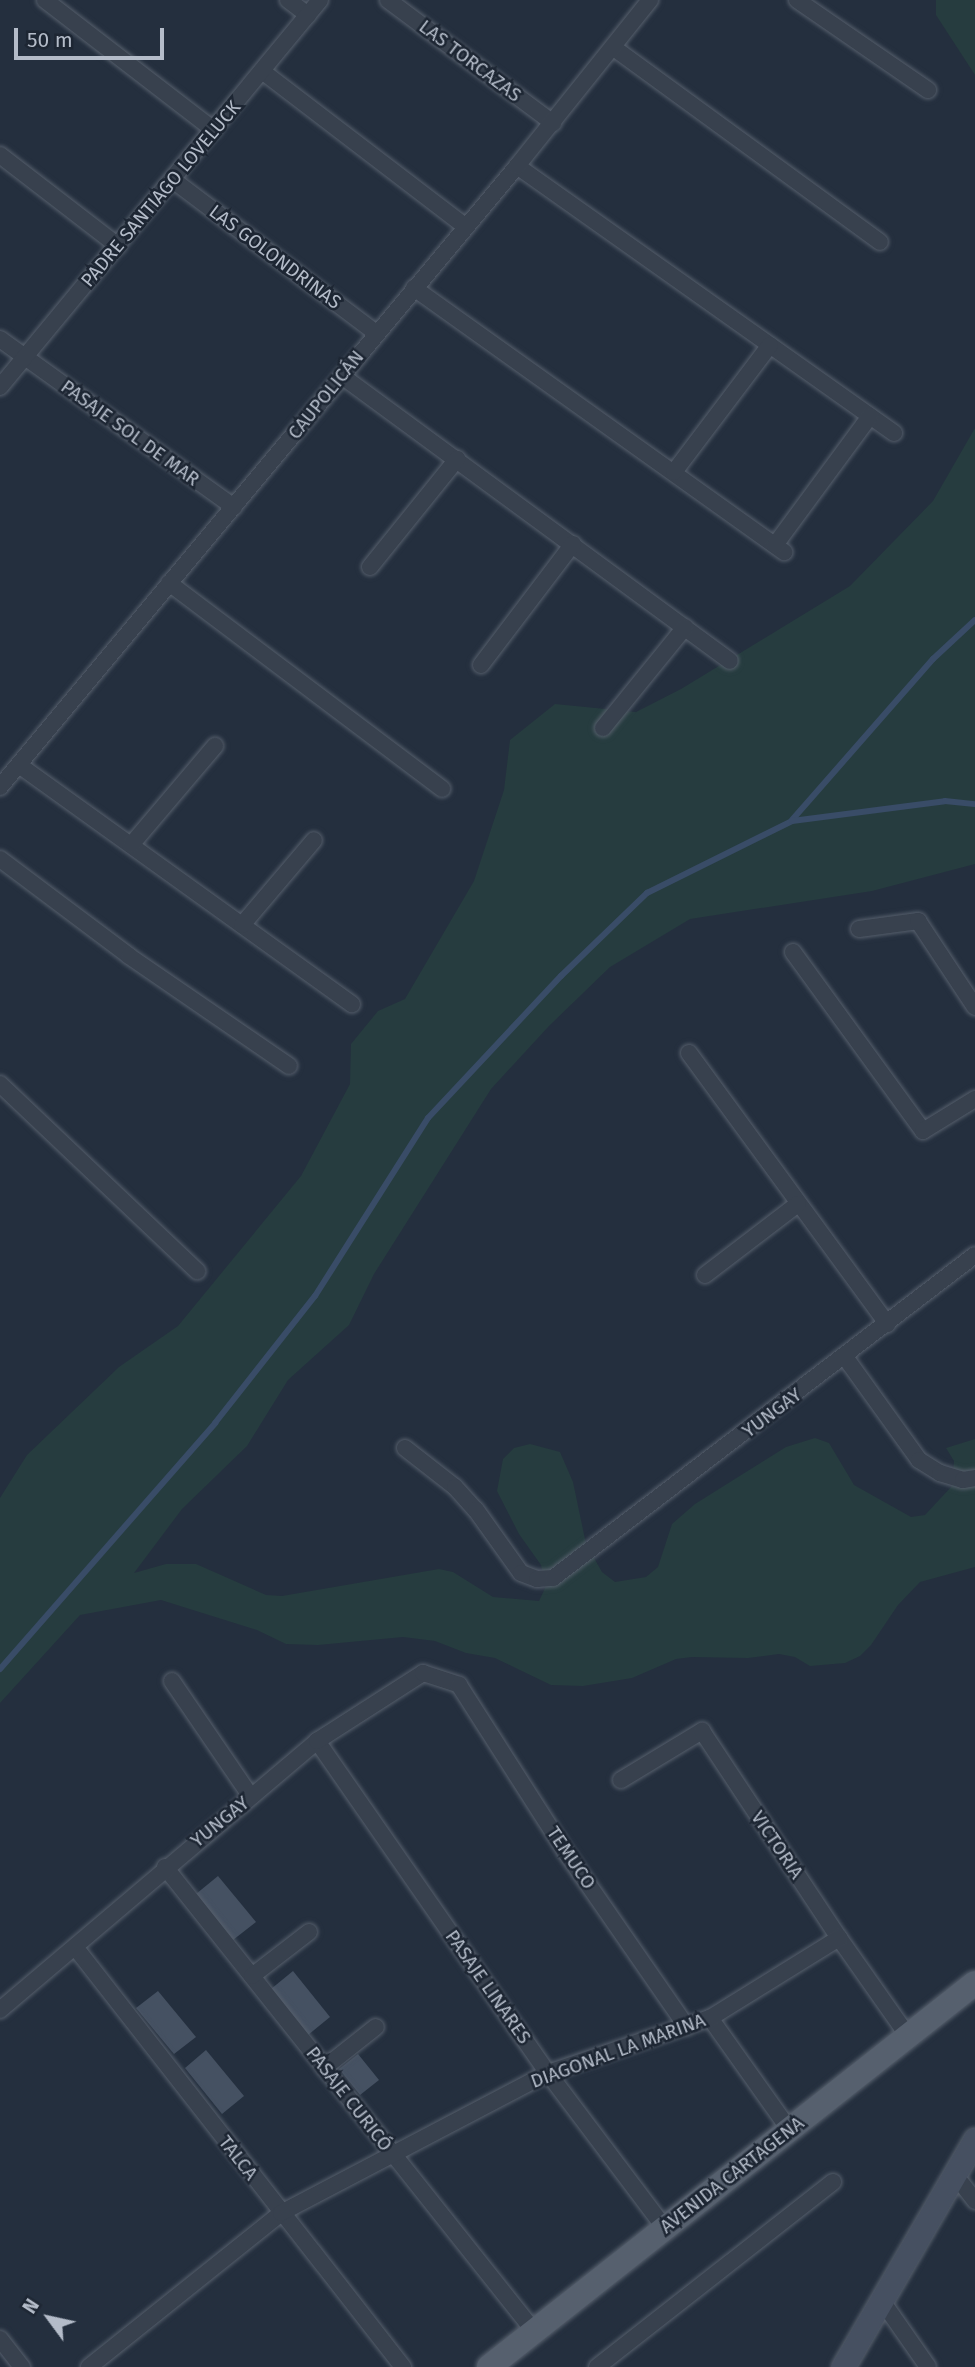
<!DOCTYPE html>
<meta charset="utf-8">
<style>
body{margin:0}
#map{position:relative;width:975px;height:2367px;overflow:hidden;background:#242f3e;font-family:"Fira Sans",sans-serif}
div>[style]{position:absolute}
.green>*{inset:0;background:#263c3f}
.stream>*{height:6px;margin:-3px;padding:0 3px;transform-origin:3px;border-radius:3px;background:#394c67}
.building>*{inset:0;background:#455162}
.roads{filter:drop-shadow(0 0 2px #565f6c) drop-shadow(0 0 2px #565f6c)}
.street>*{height:16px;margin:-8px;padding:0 8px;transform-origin:8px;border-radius:8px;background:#38414e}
.secondary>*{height:23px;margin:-11.5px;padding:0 11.5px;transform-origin:11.5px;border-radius:11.5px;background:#465061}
.primary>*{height:24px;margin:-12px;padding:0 12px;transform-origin:12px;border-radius:12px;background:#56606e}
span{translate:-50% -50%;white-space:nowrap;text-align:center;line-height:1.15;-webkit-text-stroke:5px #1d2633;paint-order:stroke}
.street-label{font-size:19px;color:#b4bcc9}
.north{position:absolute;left:14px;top:2283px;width:70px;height:70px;-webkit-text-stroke:5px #1d2633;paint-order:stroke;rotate:303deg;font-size:19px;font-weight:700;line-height:28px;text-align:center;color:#b4bcc9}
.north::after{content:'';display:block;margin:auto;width:24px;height:32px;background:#b4bcc9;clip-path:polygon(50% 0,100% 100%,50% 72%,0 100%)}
.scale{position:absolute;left:14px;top:28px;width:150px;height:32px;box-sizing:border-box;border:4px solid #b4bcc9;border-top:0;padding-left:9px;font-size:21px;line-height:24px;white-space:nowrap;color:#b4bcc9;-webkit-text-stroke:5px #1d2633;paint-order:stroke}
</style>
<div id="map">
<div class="green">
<div style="clip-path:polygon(936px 0,975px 0,975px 75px,936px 15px)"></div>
<div style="clip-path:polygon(975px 428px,975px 864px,872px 891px,690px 919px,610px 967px,549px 1026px,491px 1089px,374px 1274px,349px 1325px,288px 1380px,247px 1446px,182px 1509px,134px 1573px,166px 1564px,196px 1564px,266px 1595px,282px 1596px,439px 1569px,453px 1572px,493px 1597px,539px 1601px,546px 1586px,541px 1565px,519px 1534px,497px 1491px,503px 1459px,514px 1448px,530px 1444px,560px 1452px,573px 1482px,586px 1544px,602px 1572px,615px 1582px,646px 1577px,658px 1567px,672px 1524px,695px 1504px,786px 1447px,815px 1438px,829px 1443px,854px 1485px,911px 1517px,925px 1515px,952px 1486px,954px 1461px,946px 1448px,975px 1439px,975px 1567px,920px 1582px,898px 1605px,871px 1645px,860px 1656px,845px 1663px,810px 1666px,795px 1657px,779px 1654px,748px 1658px,692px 1657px,676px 1659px,632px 1678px,583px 1686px,551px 1685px,495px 1658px,466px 1653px,435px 1641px,403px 1637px,318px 1645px,286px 1644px,257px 1630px,161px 1600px,80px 1615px,0 1703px,0 1498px,27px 1455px,119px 1367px,178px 1326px,301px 1176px,350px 1084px,351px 1044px,378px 1011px,405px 999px,474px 881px,504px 790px,510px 740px,555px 704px,636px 712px,681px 689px,850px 586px,933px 501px)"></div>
</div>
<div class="stream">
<div style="left:792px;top:820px;width:214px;rotate:-48.8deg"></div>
<div style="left:933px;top:659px;width:57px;rotate:-42.9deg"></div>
<div style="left:0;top:1669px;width:327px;rotate:-48.8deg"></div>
<div style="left:215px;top:1423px;width:162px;rotate:-51.8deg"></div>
<div style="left:315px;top:1296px;width:211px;rotate:-57.6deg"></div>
<div style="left:428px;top:1118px;width:195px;rotate:-46.9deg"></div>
<div style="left:561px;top:976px;width:120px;rotate:-44deg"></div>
<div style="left:647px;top:893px;width:162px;rotate:-26.4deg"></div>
<div style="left:792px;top:821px;width:154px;rotate:-7.4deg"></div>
<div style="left:945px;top:801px;width:30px;rotate:6deg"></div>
</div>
<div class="building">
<div style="clip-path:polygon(218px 1876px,256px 1922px,233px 1940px,196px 1894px)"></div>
<div style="clip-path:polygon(293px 1971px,330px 2017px,308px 2035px,271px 1989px)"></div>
<div style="clip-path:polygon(158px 1991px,196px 2037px,174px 2054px,136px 2008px)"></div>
<div style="clip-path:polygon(206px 2050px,244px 2096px,222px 2114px,185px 2068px)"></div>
<div style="clip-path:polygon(358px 2054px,379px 2080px,360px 2095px,339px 2069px)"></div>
</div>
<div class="roads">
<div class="street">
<div style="left:45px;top:0;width:213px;rotate:37.6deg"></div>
<div style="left:288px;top:0;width:25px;rotate:37deg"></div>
<div style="left:388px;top:0;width:206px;rotate:36.7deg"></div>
<div style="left:797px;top:0;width:159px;rotate:34.5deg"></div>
<div style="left:614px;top:48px;width:329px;rotate:36.1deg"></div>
<div style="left:262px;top:71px;width:257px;rotate:37.4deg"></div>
<div style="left:0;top:155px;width:149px;rotate:37.6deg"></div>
<div style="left:517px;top:166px;width:462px;rotate:35.3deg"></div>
<div style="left:173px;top:180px;width:254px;rotate:37deg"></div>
<div style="left:414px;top:288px;width:455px;rotate:35.5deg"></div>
<div style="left:0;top:339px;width:288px;rotate:35.7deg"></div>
<div style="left:342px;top:376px;width:481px;rotate:36.3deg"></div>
<div style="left:0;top:387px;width:502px;rotate:-50.41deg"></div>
<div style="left:674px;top:472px;width:159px;rotate:-52.9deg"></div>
<div style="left:775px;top:545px;width:160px;rotate:-53.6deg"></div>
<div style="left:370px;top:567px;width:139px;rotate:-51.1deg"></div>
<div style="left:169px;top:583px;width:342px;rotate:37deg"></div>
<div style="left:481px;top:665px;width:152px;rotate:-52.8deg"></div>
<div style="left:603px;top:728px;width:130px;rotate:-50.9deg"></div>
<div style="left:19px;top:765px;width:410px;rotate:35.7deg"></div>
<div style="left:0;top:787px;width:808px;rotate:-50.22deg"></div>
<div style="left:517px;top:166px;width:213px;rotate:-51.3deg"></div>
<div style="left:131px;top:845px;width:130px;rotate:-49.7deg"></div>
<div style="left:0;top:859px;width:161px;rotate:36.9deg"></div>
<div style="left:129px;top:956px;width:194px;rotate:34.5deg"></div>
<div style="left:242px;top:925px;width:111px;rotate:-49.7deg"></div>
<div style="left:859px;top:929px;width:60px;rotate:-7.7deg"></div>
<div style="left:918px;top:921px;width:103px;rotate:56.5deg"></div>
<div style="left:793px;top:952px;width:221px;rotate:54deg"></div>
<div style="left:923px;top:1131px;width:61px;rotate:-31.6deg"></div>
<div style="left:689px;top:1053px;width:336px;rotate:53.8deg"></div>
<div style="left:0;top:1084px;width:272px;rotate:43.5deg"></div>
<div style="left:705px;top:1275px;width:117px;rotate:-37.4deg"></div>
<div style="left:845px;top:1357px;width:127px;rotate:54.3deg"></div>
<div style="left:919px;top:1460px;width:25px;rotate:32deg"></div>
<div style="left:940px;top:1473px;width:24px;rotate:17deg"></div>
<div style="left:963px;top:1480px;width:12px;rotate:-9deg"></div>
<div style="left:405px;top:1448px;width:63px;rotate:38deg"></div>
<div style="left:455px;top:1487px;width:31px;rotate:48deg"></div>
<div style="left:476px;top:1510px;width:77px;rotate:54.5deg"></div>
<div style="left:521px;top:1573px;width:17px;rotate:21deg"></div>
<div style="left:537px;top:1579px;width:16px;rotate:-4deg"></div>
<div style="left:553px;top:1578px;width:531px;rotate:-37.43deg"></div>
<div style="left:172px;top:1681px;width:140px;rotate:55.7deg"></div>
<div style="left:317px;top:1741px;width:404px;rotate:55.2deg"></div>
<div style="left:548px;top:2073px;width:194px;rotate:53deg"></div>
<div style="left:621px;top:1780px;width:95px;rotate:-31.2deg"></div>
<div style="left:702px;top:1731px;width:248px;rotate:56.5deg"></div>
<div style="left:839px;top:1938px;width:120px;rotate:54.9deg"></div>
<div style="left:165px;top:1867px;width:593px;rotate:51.51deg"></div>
<div style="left:75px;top:1947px;width:533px;rotate:52.01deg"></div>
<div style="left:252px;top:1976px;width:72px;rotate:-37.7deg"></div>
<div style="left:0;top:2010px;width:416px;rotate:-40.3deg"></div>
<div style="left:317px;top:1741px;width:126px;rotate:-32.7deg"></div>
<div style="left:423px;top:1673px;width:38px;rotate:18deg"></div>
<div style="left:459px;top:1685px;width:197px;rotate:57.4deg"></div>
<div style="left:565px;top:1851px;width:214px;rotate:55.3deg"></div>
<div style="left:710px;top:2018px;width:136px;rotate:54.6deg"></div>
<div style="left:324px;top:2068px;width:66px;rotate:-38.3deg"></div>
<div style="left:955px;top:2175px;width:33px;rotate:52deg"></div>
<div style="left:882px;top:2301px;width:80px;rotate:55.1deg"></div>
<div style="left:0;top:2339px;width:36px;rotate:52deg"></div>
<div style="left:89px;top:2367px;width:246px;rotate:-38.7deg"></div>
<div style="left:281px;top:2213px;width:301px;rotate:-27.7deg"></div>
<div style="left:548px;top:2073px;width:171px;rotate:-18.8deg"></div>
<div style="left:710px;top:2018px;width:152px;rotate:-31.8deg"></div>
<div style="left:597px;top:2367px;width:300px;rotate:-38.1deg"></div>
</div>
<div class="secondary">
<div style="left:843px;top:2367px;width:263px;rotate:-59.9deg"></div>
</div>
<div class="primary">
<div style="left:489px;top:2367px;width:619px;rotate:-38.31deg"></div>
</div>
</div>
<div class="street-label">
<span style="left:470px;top:61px;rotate:37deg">LAS TORCAZAS</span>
<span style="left:161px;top:194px;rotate:-50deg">PADRE SANTIAGO LOVELUCK</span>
<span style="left:275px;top:257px;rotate:37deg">LAS GOLONDRINAS</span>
<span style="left:326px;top:395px;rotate:-51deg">CAUPOLICÁN</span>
<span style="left:130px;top:433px;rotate:36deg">PASAJE SOL DE MAR</span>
<span style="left:772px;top:1413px;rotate:-37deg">YUNGAY</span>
<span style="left:220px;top:1822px;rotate:-39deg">YUNGAY</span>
<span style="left:777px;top:1845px;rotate:56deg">VICTORIA</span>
<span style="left:571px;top:1858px;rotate:56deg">TEMUCO</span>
<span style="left:488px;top:1987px;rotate:55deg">PASAJE LINARES</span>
<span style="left:618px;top:2051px;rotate:-20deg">DIAGONAL LA MARINA</span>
<span style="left:349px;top:2099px;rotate:52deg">PASAJE CURICÓ</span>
<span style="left:238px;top:2158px;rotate:52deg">TALCA</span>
<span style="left:732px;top:2175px;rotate:-38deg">AVENIDA CARTAGENA</span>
</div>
<div class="north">N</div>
<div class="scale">50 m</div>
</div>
